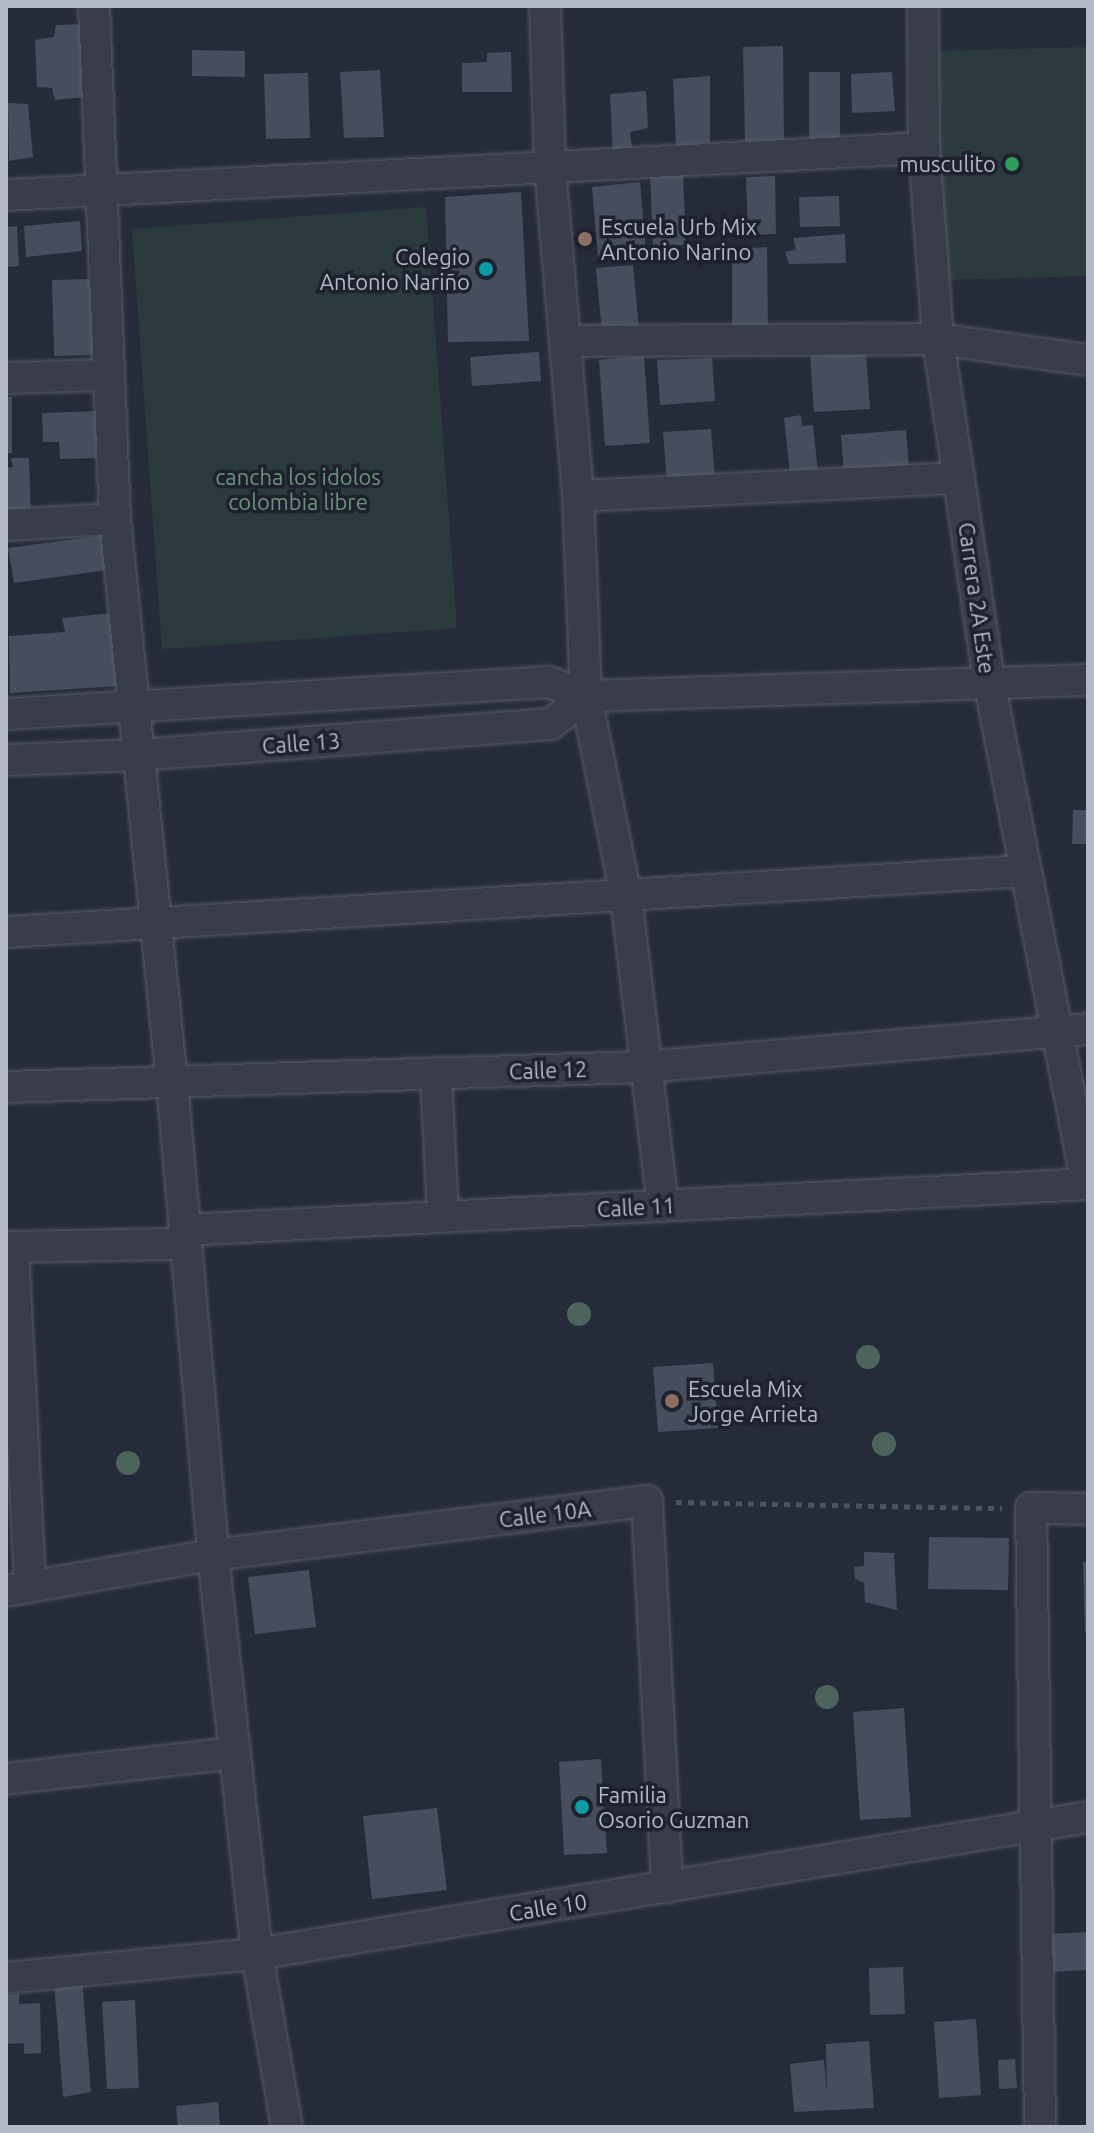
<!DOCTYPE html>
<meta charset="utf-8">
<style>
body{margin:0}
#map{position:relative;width:1094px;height:2133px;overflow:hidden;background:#252b38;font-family:Ubuntu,sans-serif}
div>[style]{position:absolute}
.green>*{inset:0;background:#2b3b3d}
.building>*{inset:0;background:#464e5d}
.path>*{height:5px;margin-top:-2.5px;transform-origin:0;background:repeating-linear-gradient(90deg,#48565b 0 6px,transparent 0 12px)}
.roads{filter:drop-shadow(0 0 2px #565b67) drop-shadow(0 0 2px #565b67)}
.street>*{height:30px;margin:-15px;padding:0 15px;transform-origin:15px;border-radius:15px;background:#383d49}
.trees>*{width:24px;height:24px;margin:-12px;border-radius:50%;background:#4d645c}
.dots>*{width:22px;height:22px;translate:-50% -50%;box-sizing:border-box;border:4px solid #1d222e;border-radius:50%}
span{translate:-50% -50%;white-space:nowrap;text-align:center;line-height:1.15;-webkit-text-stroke:7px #1d222e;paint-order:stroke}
.poi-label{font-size:22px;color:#b3b8c5}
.right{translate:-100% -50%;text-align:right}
.left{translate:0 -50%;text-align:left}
.park-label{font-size:22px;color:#6d937a}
.street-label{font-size:22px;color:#b3b8c5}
.frame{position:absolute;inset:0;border:8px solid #b3b8c5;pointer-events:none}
</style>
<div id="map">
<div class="green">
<div style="clip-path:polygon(1088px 47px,1088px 276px,939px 280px,933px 51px)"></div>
<div style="clip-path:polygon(426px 207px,457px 628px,162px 649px,132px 229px)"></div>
</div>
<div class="building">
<div style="clip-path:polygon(91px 24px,87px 97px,55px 100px,52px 88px,37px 87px,35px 40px,54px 37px,56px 25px)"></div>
<div style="clip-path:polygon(783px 46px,784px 140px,745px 141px,743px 47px)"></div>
<div style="clip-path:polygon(192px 50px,245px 51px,245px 77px,192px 76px)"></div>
<div style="clip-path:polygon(511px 52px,512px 92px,462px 92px,462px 63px,487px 62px,487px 53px)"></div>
<div style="clip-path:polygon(380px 70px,384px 137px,344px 138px,340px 72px)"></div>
<div style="clip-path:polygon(809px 72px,840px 72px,840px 145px,809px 145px)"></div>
<div style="clip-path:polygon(892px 72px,895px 111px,852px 113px,851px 74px)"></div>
<div style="clip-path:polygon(308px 73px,310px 138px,266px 139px,264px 74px)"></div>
<div style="clip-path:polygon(710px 76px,710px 142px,676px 146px,673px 79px)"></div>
<div style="clip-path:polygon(646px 91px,648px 128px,630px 132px,633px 156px,613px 157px,610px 94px)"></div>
<div style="clip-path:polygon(8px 103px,28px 104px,33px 157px,9px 161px)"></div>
<div style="clip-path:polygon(683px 175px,686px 245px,653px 246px,650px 177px)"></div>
<div style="clip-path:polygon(775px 176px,776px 234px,748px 235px,746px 177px)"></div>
<div style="clip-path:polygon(640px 182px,646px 252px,598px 257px,592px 187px)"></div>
<div style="clip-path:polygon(521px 192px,529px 341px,448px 342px,445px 197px)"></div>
<div style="clip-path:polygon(839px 196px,840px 226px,800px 227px,799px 197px)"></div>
<div style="clip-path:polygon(80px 221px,82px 251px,26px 257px,24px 226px)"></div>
<div style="clip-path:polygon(17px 226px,19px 266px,6px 267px,6px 227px)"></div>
<div style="clip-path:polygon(845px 234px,846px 263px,789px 264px,785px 252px,796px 250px,793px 238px)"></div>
<div style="clip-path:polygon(767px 247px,768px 327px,732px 325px,732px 249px)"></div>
<div style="clip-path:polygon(633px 265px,639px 329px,602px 333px,596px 268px)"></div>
<div style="clip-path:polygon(93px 279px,95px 355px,54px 356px,52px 280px)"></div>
<div style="clip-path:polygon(539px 352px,541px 381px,472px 386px,470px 357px)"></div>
<div style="clip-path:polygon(866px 353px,870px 409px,814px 412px,810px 356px)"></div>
<div style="clip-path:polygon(644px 356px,650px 443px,605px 446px,599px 360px)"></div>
<div style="clip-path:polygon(712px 358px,715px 401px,660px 405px,657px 360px)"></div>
<div style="clip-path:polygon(6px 397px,12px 397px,12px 453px,6px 453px)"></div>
<div style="clip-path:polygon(98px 411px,96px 458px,60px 459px,59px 442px,43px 442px,42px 413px)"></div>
<div style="clip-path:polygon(801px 415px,802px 426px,813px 425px,819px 482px,791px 483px,784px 418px)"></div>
<div style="clip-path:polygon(711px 429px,715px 479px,667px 482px,663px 432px)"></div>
<div style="clip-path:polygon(906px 430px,909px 469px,844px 474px,841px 435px)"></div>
<div style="clip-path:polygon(11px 458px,29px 458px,31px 518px,6px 520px,6px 468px,13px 467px)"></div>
<div style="clip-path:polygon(106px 535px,107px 570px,14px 583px,8px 548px)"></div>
<div style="clip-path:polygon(113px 613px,119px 686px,10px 693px,9px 636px,65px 632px,62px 618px)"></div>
<div style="clip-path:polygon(1073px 810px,1088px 810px,1088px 844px,1072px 844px)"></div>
<div style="clip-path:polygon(713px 1363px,718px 1428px,658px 1432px,653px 1367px)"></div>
<div style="clip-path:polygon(929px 1537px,1009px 1538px,1008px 1590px,928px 1589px)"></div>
<div style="clip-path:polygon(864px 1552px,894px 1553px,897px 1610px,865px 1602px,864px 1583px,855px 1579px,854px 1567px,864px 1566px)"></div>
<div style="clip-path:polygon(1083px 1562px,1088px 1562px,1088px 1633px,1085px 1633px)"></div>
<div style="clip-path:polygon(309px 1570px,316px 1627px,255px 1634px,248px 1577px)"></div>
<div style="clip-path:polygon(904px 1708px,911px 1817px,860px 1820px,853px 1712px)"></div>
<div style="clip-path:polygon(601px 1759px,607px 1853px,564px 1855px,559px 1762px)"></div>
<div style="clip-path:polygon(437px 1808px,447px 1890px,372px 1899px,363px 1816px)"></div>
<div style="clip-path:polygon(1088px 1932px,1088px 1970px,1052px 1972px,1050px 1934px)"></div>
<div style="clip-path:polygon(903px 1967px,905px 2014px,870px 2015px,869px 1968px)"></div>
<div style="clip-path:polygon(82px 1978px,91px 2092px,63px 2097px,54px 1982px)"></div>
<div style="clip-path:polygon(19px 1994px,19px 2004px,40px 2003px,41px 2053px,24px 2054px,24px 2043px,6px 2044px,6px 1995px)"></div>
<div style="clip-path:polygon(135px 2000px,139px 2088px,107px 2089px,102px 2002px)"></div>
<div style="clip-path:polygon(976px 2019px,981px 2095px,939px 2098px,934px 2022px)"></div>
<div style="clip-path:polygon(869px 2041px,874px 2108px,794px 2112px,790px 2064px,824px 2060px,827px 2094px,826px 2044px)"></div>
<div style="clip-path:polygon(1015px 2059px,1017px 2088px,999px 2089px,998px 2060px)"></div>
<div style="clip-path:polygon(218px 2102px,220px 2127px,178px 2127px,176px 2106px)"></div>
</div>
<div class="path">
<div style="left:676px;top:1502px;width:326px;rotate:1.1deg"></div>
</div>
<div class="roads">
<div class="street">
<div style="left:94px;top:6px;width:513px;rotate:87.66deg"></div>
<div style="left:115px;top:519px;width:566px;rotate:84.22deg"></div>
<div style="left:172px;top:1082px;width:475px;rotate:85deg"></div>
<div style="left:213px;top:1555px;width:401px;rotate:83.7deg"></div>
<div style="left:257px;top:1954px;width:176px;rotate:80.2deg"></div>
<div style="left:545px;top:6px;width:161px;rotate:88.2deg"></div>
<div style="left:550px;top:167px;width:330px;rotate:85.1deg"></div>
<div style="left:578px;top:496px;width:200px;rotate:87.7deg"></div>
<div style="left:586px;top:696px;width:204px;rotate:78.7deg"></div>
<div style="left:626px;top:896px;width:312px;rotate:83.2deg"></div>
<div style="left:923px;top:6px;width:142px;rotate:89.6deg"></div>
<div style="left:924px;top:148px;width:192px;rotate:85.8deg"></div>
<div style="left:938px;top:339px;width:346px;rotate:81.5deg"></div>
<div style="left:989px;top:681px;width:512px;rotate:78.98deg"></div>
<div style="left:6px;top:195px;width:919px;rotate:-2.93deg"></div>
<div style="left:567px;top:341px;width:371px;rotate:-0.3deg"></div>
<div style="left:938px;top:339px;width:151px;rotate:8deg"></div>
<div style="left:6px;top:378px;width:103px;rotate:-1.7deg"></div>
<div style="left:578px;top:496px;width:381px;rotate:-2.7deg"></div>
<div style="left:6px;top:525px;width:109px;rotate:-3.2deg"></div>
<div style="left:6px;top:714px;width:544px;rotate:-3.37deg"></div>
<div style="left:549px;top:682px;width:40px;rotate:21deg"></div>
<div style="left:586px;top:696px;width:502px;rotate:-1.83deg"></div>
<div style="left:6px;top:760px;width:132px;rotate:-2.2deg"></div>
<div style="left:138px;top:755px;width:414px;rotate:-4.3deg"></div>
<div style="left:551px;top:724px;width:45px;rotate:-38.7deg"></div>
<div style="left:6px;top:932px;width:1022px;rotate:-3.42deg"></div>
<div style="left:436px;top:1073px;width:144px;rotate:87.2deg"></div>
<div style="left:6px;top:1087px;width:638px;rotate:-1.8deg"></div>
<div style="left:644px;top:1067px;width:446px;rotate:-4.9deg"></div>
<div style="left:184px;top:1230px;width:905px;rotate:-2.91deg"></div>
<div style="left:6px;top:1247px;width:180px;rotate:-1deg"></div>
<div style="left:13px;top:1247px;width:340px;rotate:87.1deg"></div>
<div style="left:6px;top:1591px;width:210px;rotate:-9.9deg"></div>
<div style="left:213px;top:1555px;width:437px;rotate:-7.1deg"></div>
<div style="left:647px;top:1501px;width:387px;rotate:87deg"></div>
<div style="left:6px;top:1779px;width:230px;rotate:-6.5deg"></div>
<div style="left:6px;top:1978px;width:252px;rotate:-5.5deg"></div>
<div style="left:257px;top:1954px;width:842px;rotate:-9.36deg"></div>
<div style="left:1040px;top:2127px;width:619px;rotate:-90.83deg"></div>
<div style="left:1031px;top:1508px;width:57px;rotate:1deg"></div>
</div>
</div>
<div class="trees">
<div style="left:579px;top:1314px"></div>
<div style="left:868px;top:1357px"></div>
<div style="left:884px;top:1444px"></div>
<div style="left:128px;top:1463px"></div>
<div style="left:827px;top:1697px"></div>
</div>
<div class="dots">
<div style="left:1012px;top:164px;background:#2e9e5b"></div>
<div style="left:585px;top:239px;background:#8d6e63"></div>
<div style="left:486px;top:269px;background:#0f9aa8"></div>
<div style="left:672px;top:1401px;background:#8d6e63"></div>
<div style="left:582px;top:1807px;background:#0f9aa8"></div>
</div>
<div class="poi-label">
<span class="right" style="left:996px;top:164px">musculito</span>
<span class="left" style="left:601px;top:239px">Escuela Urb Mix<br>Antonio Narino</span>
<span class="right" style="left:470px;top:269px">Colegio<br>Antonio Nariño</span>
<span class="left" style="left:688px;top:1401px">Escuela Mix<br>Jorge Arrieta</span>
<span class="left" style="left:598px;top:1807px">Familia<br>Osorio Guzman</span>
</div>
<div class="park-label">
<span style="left:298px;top:489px">cancha los idolos<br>colombia libre</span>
</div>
<div class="street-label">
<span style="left:977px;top:598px;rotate:82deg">Carrera 2A Este</span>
<span style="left:301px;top:743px;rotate:-4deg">Calle 13</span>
<span style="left:548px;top:1070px;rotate:-2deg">Calle 12</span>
<span style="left:636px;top:1207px;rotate:-3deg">Calle 11</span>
<span style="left:545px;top:1514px;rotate:-7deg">Calle 10A</span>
<span style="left:548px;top:1907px;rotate:-9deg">Calle 10</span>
</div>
<div class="frame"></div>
</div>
